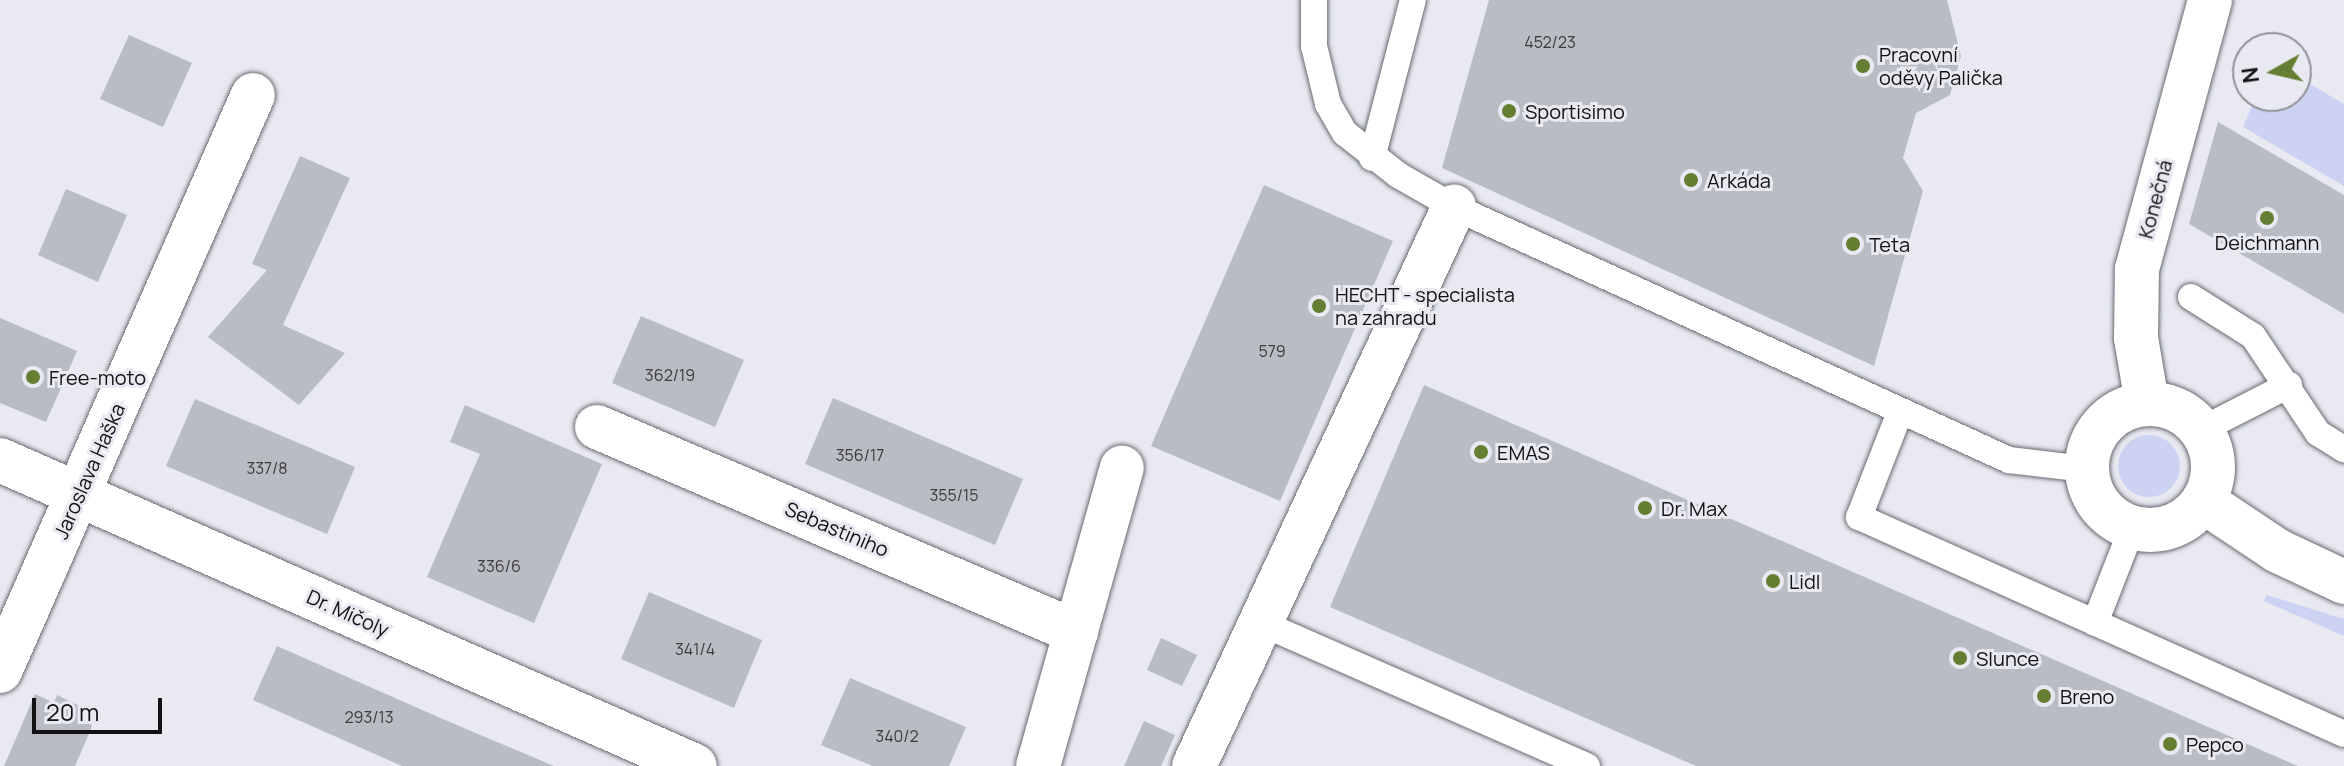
<!DOCTYPE html>
<meta charset="utf-8">
<style>
body{margin:0}
#map{position:relative;width:2344px;height:766px;overflow:hidden;background:#e8e9f1;font-family:Manrope,sans-serif}
div>[style]{position:absolute}
.green>*{inset:0;background:#cbd2f2}
.round{border-radius:50%}
.building>*{inset:0;background:#babcc3}
.roads{filter:drop-shadow(0 0 2px #696b71) drop-shadow(0 0 2px #696b71)}
.service>*{height:26px;margin:-13px;padding:0 13px;transform-origin:13px;border-radius:13px;background:#fff}
.minor>*{height:44px;margin:-22px;padding:0 22px;transform-origin:22px;border-radius:22px;background:#fff}
.minor>.ring{margin:-22px;padding:0;box-sizing:content-box;background:none;border:44px solid #fff;border-radius:50%}
.dots>*{width:22px;height:22px;translate:-50% -50%;box-sizing:border-box;border:4px solid #e8e9f1;border-radius:50%}
span{translate:-50% -50%;white-space:nowrap;text-align:center;line-height:1.15;-webkit-text-stroke:6px #e8e9f1;paint-order:stroke}
.number-label{font-size:16px;color:#3c3c40}
.number-label span{-webkit-text-stroke-width:0}
.poi-label{font-size:20px;color:#121215}
.left{translate:0 -50%;text-align:left}
.street-label{font-size:20px;color:#121215}
.north{position:absolute;left:2232px;top:32px;width:80px;height:80px;box-sizing:border-box;background:#e8e9f1;border:2px solid #929399;border-radius:50%;rotate:262deg;font-size:22px;font-weight:700;line-height:32px;text-align:center;color:#121215}
.north::after{content:'';display:block;margin:auto;width:28px;height:36px;background:#657f32;clip-path:polygon(50% 0,100% 100%,50% 72%,0 100%)}
.scale{position:absolute;left:32px;top:698px;width:130px;height:36px;box-sizing:border-box;border:4px solid #121215;border-top:0;padding-left:10px;font-size:24px;line-height:28px;white-space:nowrap;color:#121215;-webkit-text-stroke:6px #e8e9f1;paint-order:stroke}
</style>
<div id="map">
<div class="green">
<div style="clip-path:polygon(2296px 76px,2344px 104px,2344px 186px,2243px 127px,2256px 96px,2296px 96px)"></div>
<div class="round" style="left:2118px;top:435px;width:62px;height:62px"></div>
<div style="clip-path:polygon(2267px 595px,2344px 619px,2344px 636px,2264px 601px)"></div>
</div>
<div class="building">
<div style="clip-path:polygon(1489px 0,1947px 0,1961px 56px,1950px 95px,1916px 113px,1903px 158px,1923px 191px,1874px 366px,1442px 168px)"></div>
<div style="clip-path:polygon(129px 35px,192px 63px,163px 127px,100px 99px)"></div>
<div style="clip-path:polygon(2218px 122px,2344px 195px,2344px 314px,2189px 224px)"></div>
<div style="clip-path:polygon(300px 156px,350px 178px,283px 325px,345px 353px,299px 405px,208px 337px,267px 270px,252px 264px)"></div>
<div style="clip-path:polygon(1264px 185px,1393px 241px,1280px 501px,1151px 446px)"></div>
<div style="clip-path:polygon(66px 189px,127px 215px,98px 282px,38px 255px)"></div>
<div style="clip-path:polygon(641px 316px,744px 360px,715px 427px,612px 383px)"></div>
<div style="clip-path:polygon(0 318px,77px 351px,46px 422px,0 403px)"></div>
<div style="clip-path:polygon(1424px 385px,2298px 766px,1696px 766px,1330px 607px)"></div>
<div style="clip-path:polygon(833px 398px,1023px 479px,995px 545px,805px 464px)"></div>
<div style="clip-path:polygon(195px 399px,355px 467px,327px 534px,166px 466px)"></div>
<div style="clip-path:polygon(465px 405px,602px 464px,534px 623px,427px 577px,480px 454px,450px 442px)"></div>
<div style="clip-path:polygon(649px 592px,762px 640px,734px 708px,621px 659px)"></div>
<div style="clip-path:polygon(1161px 638px,1197px 655px,1182px 686px,1147px 670px)"></div>
<div style="clip-path:polygon(277px 646px,445px 720px,554px 766px,402px 766px,253px 700px)"></div>
<div style="clip-path:polygon(850px 678px,966px 727px,949px 766px,873px 766px,821px 745px)"></div>
<div style="clip-path:polygon(35px 694px,54px 703px,57px 695px,86px 709px,83px 717px,92px 721px,91px 729px,75px 766px,4px 766px)"></div>
<div style="clip-path:polygon(1144px 721px,1175px 735px,1161px 766px,1124px 766px)"></div>
</div>
<div class="roads">
<div class="service">
<div style="left:1314px;top:0;width:46px;rotate:90deg"></div>
<div style="left:1314px;top:46px;width:60px;rotate:76.4deg"></div>
<div style="left:1328px;top:104px;width:34px;rotate:60deg"></div>
<div style="left:1345px;top:133px;width:68px;rotate:38.4deg"></div>
<div style="left:1398px;top:175px;width:64px;rotate:29.7deg"></div>
<div style="left:1454px;top:207px;width:610px;rotate:24.51deg"></div>
<div style="left:2009px;top:460px;width:78px;rotate:6.7deg"></div>
<div style="left:1372px;top:158px;width:163px;rotate:-75.5deg"></div>
<div style="left:2191px;top:297px;width:73px;rotate:32.2deg"></div>
<div style="left:2253px;top:336px;width:117px;rotate:56.2deg"></div>
<div style="left:2318px;top:433px;width:31px;rotate:32deg"></div>
<div style="left:1900px;top:412px;width:113px;rotate:111.3deg"></div>
<div style="left:1859px;top:517px;width:531px;rotate:24.1deg"></div>
<div style="left:2201px;top:430px;width:99px;rotate:-27.1deg"></div>
<div style="left:1261px;top:623px;width:356px;rotate:23.7deg"></div>
<div style="left:2095px;top:623px;width:102px;rotate:-68.7deg"></div>
</div>
<div class="minor">
<div style="left:2147px;top:403px;width:66px;rotate:-99.6deg"></div>
<div style="left:2136px;top:338px;width:69px;rotate:-89.2deg"></div>
<div style="left:2137px;top:269px;width:279px;rotate:-74.8deg"></div>
<div class="ring" style="left:2087px;top:404px;width:82px;height:82px"></div>
<div style="left:597px;top:427px;width:521px;rotate:23.17deg"></div>
<div style="left:0;top:460px;width:759px;rotate:23.76deg"></div>
<div style="left:2203px;top:501px;width:90px;rotate:33.7deg"></div>
<div style="left:2278px;top:551px;width:73px;rotate:25.2deg"></div>
<div style="left:0;top:671px;width:629px;rotate:-66.29deg"></div>
<div style="left:1038px;top:766px;width:310px;rotate:-74.3deg"></div>
<div style="left:1194px;top:766px;width:617px;rotate:-65.06deg"></div>
</div>
</div>
<div class="dots">
<div style="left:1863px;top:66px;background:#657f32"></div>
<div style="left:1509px;top:111px;background:#657f32"></div>
<div style="left:1691px;top:180px;background:#657f32"></div>
<div style="left:2267px;top:218px;background:#657f32"></div>
<div style="left:1853px;top:244px;background:#657f32"></div>
<div style="left:1319px;top:306px;background:#657f32"></div>
<div style="left:33px;top:377px;background:#657f32"></div>
<div style="left:1481px;top:452px;background:#657f32"></div>
<div style="left:1645px;top:508px;background:#657f32"></div>
<div style="left:1773px;top:581px;background:#657f32"></div>
<div style="left:1960px;top:658px;background:#657f32"></div>
<div style="left:2044px;top:696px;background:#657f32"></div>
<div style="left:2170px;top:744px;background:#657f32"></div>
</div>
<div class="number-label">
<span style="left:1550px;top:42px">452/23</span>
<span style="left:1272px;top:351px">579</span>
<span style="left:670px;top:375px">362/19</span>
<span style="left:860px;top:455px">356/17</span>
<span style="left:267px;top:468px">337/8</span>
<span style="left:954px;top:495px">355/15</span>
<span style="left:499px;top:566px">336/6</span>
<span style="left:695px;top:649px">341/4</span>
<span style="left:369px;top:717px">293/13</span>
<span style="left:897px;top:736px">340/2</span>
</div>
<div class="poi-label">
<span class="left" style="left:1879px;top:66px">Pracovní<br>oděvy Palička</span>
<span class="left" style="left:1525px;top:111px">Sportisimo</span>
<span class="left" style="left:1707px;top:180px">Arkáda</span>
<span style="left:2267px;top:242px">Deichmann</span>
<span class="left" style="left:1869px;top:244px">Teta</span>
<span class="left" style="left:1335px;top:306px">HECHT - specialista<br>na zahradu</span>
<span class="left" style="left:49px;top:377px">Free-moto</span>
<span class="left" style="left:1497px;top:452px">EMAS</span>
<span class="left" style="left:1661px;top:508px">Dr. Max</span>
<span class="left" style="left:1789px;top:581px">Lidl</span>
<span class="left" style="left:1976px;top:658px">Slunce</span>
<span class="left" style="left:2060px;top:696px">Breno</span>
<span class="left" style="left:2186px;top:744px">Pepco</span>
</div>
<div class="street-label">
<span style="left:2155px;top:199px;rotate:-75deg">Konečná</span>
<span style="left:89px;top:471px;rotate:-66deg">Jaroslava Haška</span>
<span style="left:837px;top:529px;rotate:23deg">Sebastiniho</span>
<span style="left:348px;top:613px;rotate:24deg">Dr. Mičoly</span>
</div>
<div class="north">N</div>
<div class="scale">20 m</div>
</div>
